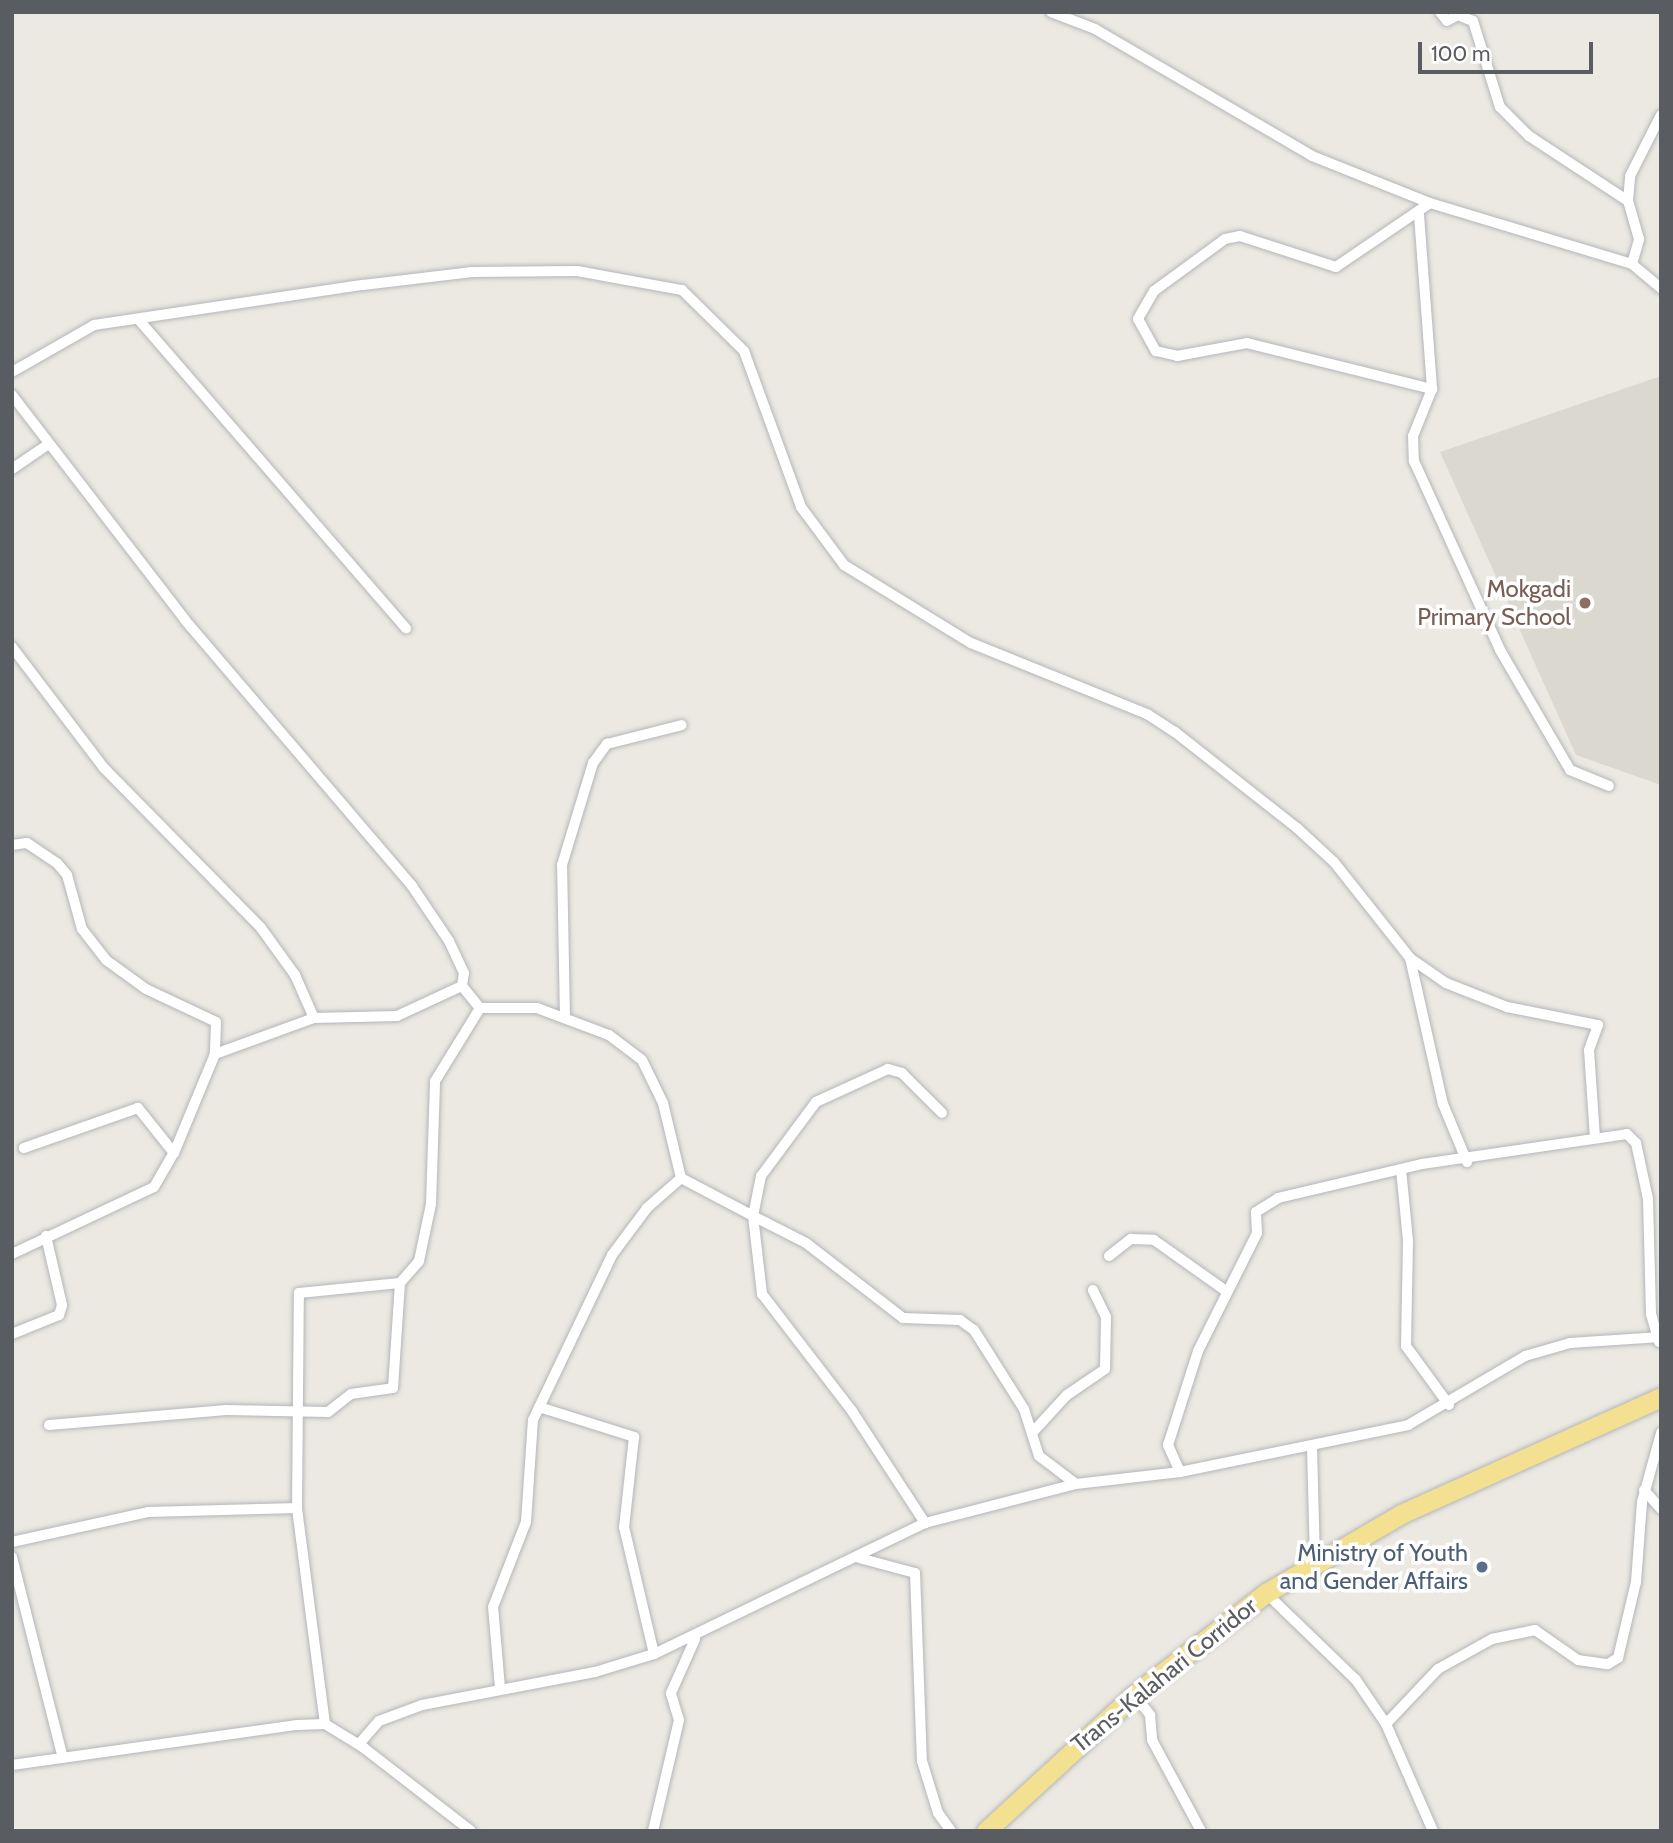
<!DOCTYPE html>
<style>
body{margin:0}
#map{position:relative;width:1673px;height:1843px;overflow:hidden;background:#ebe9e1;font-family:Cabin,sans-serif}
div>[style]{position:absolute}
.education>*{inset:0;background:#dbd8cf}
.roads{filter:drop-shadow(0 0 2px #b3b6ba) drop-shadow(0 0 2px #b3b6ba)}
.street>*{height:10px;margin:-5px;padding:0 5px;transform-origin:5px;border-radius:5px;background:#fff}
.highway>*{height:19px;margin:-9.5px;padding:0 9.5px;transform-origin:9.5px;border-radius:9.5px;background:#f3e090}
.dots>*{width:19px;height:19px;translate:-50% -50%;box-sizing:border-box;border:4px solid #fff;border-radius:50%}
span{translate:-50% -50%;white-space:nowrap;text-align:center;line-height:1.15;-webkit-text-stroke:7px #fff;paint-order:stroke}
.education-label{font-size:24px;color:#785e54}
.right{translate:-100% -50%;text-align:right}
.service-label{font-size:24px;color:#4e5e75}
.street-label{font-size:24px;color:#595c60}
.frame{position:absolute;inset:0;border:14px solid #595c60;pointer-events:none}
.scale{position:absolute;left:1418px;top:42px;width:175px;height:32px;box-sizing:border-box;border:4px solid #595c60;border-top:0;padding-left:9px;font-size:21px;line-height:24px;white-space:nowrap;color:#595c60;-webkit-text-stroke:5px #fff;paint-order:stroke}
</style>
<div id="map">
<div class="education">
<div style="clip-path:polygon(1661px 376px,1661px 785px,1576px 755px,1440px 452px)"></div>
</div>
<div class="roads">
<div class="street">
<div style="left:1051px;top:12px;width:47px;rotate:21.1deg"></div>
<div style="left:1095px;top:29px;width:251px;rotate:30.3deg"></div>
<div style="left:1312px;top:156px;width:127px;rotate:21.7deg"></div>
<div style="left:1430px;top:203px;width:211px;rotate:16.8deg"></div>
<div style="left:1632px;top:264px;width:38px;rotate:40deg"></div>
<div style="left:1440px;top:12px;width:11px;rotate:52deg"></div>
<div style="left:1447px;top:21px;width:13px;rotate:-29deg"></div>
<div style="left:1458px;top:15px;width:16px;rotate:22deg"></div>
<div style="left:1473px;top:21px;width:90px;rotate:72.6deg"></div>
<div style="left:1500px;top:107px;width:41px;rotate:45deg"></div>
<div style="left:1529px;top:136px;width:118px;rotate:33.3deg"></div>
<div style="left:1430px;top:203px;width:114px;rotate:145.8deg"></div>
<div style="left:1336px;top:267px;width:101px;rotate:-162.1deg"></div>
<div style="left:1240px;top:236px;width:15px;rotate:169deg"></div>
<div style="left:1225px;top:239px;width:88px;rotate:143.8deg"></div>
<div style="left:1154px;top:291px;width:32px;rotate:120deg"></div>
<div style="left:1138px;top:319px;width:37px;rotate:61deg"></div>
<div style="left:1156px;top:351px;width:22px;rotate:13deg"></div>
<div style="left:1177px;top:356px;width:71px;rotate:-10.5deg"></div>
<div style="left:1247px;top:343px;width:191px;rotate:14deg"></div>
<div style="left:1419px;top:215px;width:174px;rotate:85.7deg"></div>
<div style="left:1432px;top:389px;width:51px;rotate:112deg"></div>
<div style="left:1413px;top:436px;width:25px;rotate:88deg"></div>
<div style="left:1414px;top:461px;width:208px;rotate:65.5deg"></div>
<div style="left:1500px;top:650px;width:139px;rotate:59.7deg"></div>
<div style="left:1570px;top:770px;width:42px;rotate:22.3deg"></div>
<div style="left:1632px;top:264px;width:26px;rotate:-74deg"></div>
<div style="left:1639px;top:239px;width:40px;rotate:-106deg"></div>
<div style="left:1628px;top:201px;width:25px;rotate:-85deg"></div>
<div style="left:1630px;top:176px;width:68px;rotate:-63.1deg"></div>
<div style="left:139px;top:320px;width:408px;rotate:49.1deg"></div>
<div style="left:12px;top:372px;width:95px;rotate:-29.8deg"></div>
<div style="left:94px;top:325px;width:272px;rotate:-8.5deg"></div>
<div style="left:363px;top:285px;width:110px;rotate:-6.8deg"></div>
<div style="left:472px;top:272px;width:105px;rotate:-0.5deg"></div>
<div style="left:577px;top:271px;width:107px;rotate:10.3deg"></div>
<div style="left:682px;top:290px;width:87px;rotate:44.5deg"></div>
<div style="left:744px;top:351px;width:166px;rotate:69.9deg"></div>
<div style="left:801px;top:507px;width:72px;rotate:53.4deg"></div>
<div style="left:844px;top:565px;width:149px;rotate:31.6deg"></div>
<div style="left:971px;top:643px;width:190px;rotate:22deg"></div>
<div style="left:1147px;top:714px;width:33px;rotate:33deg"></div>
<div style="left:1175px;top:732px;width:155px;rotate:38.2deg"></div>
<div style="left:1297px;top:828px;width:50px;rotate:42.6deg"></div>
<div style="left:1334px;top:862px;width:122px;rotate:51.6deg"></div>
<div style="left:1410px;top:958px;width:44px;rotate:34.8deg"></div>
<div style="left:1446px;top:983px;width:66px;rotate:21.5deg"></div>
<div style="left:1507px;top:1007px;width:93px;rotate:11.2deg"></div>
<div style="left:1598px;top:1025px;width:27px;rotate:110deg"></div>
<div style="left:1589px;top:1050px;width:88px;rotate:86.1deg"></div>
<div style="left:12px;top:395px;width:284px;rotate:52.4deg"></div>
<div style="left:185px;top:620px;width:350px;rotate:49.5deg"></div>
<div style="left:412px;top:886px;width:66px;rotate:56.1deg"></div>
<div style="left:449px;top:941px;width:35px;rotate:65deg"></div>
<div style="left:464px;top:973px;width:13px;rotate:99deg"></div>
<div style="left:12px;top:469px;width:42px;rotate:-34.4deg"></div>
<div style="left:12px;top:647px;width:152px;rotate:52.8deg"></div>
<div style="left:104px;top:768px;width:224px;rotate:45.5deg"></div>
<div style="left:261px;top:928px;width:58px;rotate:54.1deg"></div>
<div style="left:295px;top:975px;width:47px;rotate:66.2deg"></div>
<div style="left:314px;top:1018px;width:83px;rotate:-1.4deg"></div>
<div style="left:397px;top:1016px;width:72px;rotate:-24.8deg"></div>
<div style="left:12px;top:845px;width:15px;rotate:-8deg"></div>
<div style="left:27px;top:843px;width:36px;rotate:34deg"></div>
<div style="left:57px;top:863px;width:16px;rotate:50deg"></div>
<div style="left:67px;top:875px;width:56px;rotate:74.5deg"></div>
<div style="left:82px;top:929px;width:39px;rotate:52deg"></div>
<div style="left:106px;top:960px;width:49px;rotate:35.9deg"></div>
<div style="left:146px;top:989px;width:77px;rotate:25.2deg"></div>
<div style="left:216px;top:1022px;width:32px;rotate:92deg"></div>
<div style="left:215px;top:1054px;width:107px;rotate:112.5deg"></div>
<div style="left:1410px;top:958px;width:150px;rotate:77.3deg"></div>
<div style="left:1443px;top:1104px;width:63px;rotate:67.5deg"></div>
<div style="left:462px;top:986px;width:28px;rotate:51deg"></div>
<div style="left:480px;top:1008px;width:57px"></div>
<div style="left:537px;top:1008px;width:77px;rotate:20.6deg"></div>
<div style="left:609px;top:1035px;width:41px;rotate:37.1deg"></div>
<div style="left:642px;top:1060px;width:48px;rotate:64deg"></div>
<div style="left:663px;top:1103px;width:77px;rotate:76.5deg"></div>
<div style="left:681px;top:1178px;width:81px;rotate:27.8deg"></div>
<div style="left:753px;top:1216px;width:79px;rotate:83.4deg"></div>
<div style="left:762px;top:1294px;width:148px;rotate:52.4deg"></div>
<div style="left:852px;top:1411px;width:134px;rotate:56.9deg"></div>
<div style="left:565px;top:1018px;width:153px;rotate:-91.1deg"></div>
<div style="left:562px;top:865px;width:107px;rotate:-73.1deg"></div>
<div style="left:593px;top:763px;width:24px;rotate:-54deg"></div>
<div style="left:607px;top:744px;width:77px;rotate:-14.2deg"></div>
<div style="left:215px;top:1054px;width:105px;rotate:-20deg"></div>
<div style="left:942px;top:1113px;width:57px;rotate:-135deg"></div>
<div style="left:902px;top:1073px;width:15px;rotate:-164deg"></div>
<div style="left:888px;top:1069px;width:79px;rotate:155.4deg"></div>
<div style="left:816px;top:1102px;width:92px;rotate:126.6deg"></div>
<div style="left:761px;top:1176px;width:41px;rotate:101.3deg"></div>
<div style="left:753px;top:1216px;width:59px;rotate:27deg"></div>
<div style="left:806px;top:1243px;width:123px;rotate:37.7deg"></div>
<div style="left:903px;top:1318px;width:57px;rotate:2deg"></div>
<div style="left:960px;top:1320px;width:17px;rotate:36deg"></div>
<div style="left:974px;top:1330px;width:93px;rotate:57.7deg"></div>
<div style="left:1024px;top:1409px;width:49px;rotate:72.3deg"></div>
<div style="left:1039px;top:1456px;width:46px;rotate:37.1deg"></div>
<div style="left:1401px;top:1169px;width:72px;rotate:84.4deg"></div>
<div style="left:1408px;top:1241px;width:105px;rotate:91.1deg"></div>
<div style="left:1406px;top:1346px;width:73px;rotate:53.9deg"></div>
<div style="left:12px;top:1254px;width:157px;rotate:-25.3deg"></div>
<div style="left:154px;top:1187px;width:39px;rotate:-60deg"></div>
<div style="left:174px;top:1153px;width:58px;rotate:-128.7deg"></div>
<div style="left:138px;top:1108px;width:121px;rotate:160.7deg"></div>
<div style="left:1109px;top:1256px;width:28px;rotate:-38deg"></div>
<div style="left:1131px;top:1239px;width:23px;rotate:2deg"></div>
<div style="left:1154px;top:1240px;width:88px;rotate:35.3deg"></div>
<div style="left:12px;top:1334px;width:51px;rotate:-22deg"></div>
<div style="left:59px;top:1315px;width:10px;rotate:-73deg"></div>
<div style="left:62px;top:1305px;width:71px;rotate:-103.1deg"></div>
<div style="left:539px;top:1407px;width:100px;rotate:17.5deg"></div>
<div style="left:634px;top:1437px;width:91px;rotate:96.3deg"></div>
<div style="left:624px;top:1527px;width:130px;rotate:76.7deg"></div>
<div style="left:49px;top:1425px;width:178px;rotate:-4.8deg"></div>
<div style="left:226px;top:1410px;width:102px;rotate:1.1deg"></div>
<div style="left:328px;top:1412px;width:29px;rotate:-38deg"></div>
<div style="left:351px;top:1394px;width:42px;rotate:-8.1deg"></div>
<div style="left:393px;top:1388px;width:105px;rotate:-86.2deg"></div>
<div style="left:400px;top:1283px;width:29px;rotate:-49deg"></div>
<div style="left:419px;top:1261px;width:58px;rotate:-78.1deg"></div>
<div style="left:431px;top:1204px;width:123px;rotate:-88.1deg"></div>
<div style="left:435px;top:1081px;width:86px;rotate:-58.3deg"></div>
<div style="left:1032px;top:1433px;width:52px;rotate:-47.4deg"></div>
<div style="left:1067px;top:1395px;width:46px;rotate:-34.4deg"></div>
<div style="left:1105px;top:1369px;width:52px;rotate:-88.9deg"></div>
<div style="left:1106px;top:1317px;width:30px;rotate:-116deg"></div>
<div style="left:1312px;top:1447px;width:116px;rotate:88.5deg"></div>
<div style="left:1180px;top:1472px;width:30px;rotate:-114deg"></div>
<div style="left:1168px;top:1445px;width:99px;rotate:-72.3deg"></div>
<div style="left:1198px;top:1351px;width:132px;rotate:-63.4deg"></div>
<div style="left:1257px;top:1233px;width:21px;rotate:-93deg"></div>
<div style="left:1256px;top:1212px;width:26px;rotate:-32deg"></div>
<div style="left:1278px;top:1198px;width:148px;rotate:-13.3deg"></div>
<div style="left:1422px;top:1164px;width:207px;rotate:-8.3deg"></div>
<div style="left:1627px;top:1134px;width:13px;rotate:45deg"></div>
<div style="left:1636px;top:1143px;width:57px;rotate:77.9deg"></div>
<div style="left:1648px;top:1199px;width:115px;rotate:88.5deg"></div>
<div style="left:1651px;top:1314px;width:29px;rotate:74deg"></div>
<div style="left:1644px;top:1490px;width:25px;rotate:48deg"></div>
<div style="left:12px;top:1542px;width:139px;rotate:-12.4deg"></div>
<div style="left:148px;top:1512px;width:149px;rotate:-1.5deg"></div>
<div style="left:12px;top:1557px;width:207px;rotate:75.8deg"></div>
<div style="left:859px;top:1558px;width:58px;rotate:15deg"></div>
<div style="left:915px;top:1573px;width:188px;rotate:87.9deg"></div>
<div style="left:922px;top:1761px;width:54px;rotate:72.9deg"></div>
<div style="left:938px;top:1813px;width:22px;rotate:54deg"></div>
<div style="left:1266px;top:1593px;width:125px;rotate:44deg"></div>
<div style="left:1356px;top:1680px;width:53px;rotate:55.7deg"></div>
<div style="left:1386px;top:1724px;width:117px;rotate:66.3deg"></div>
<div style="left:500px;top:1688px;width:81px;rotate:-94.9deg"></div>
<div style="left:493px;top:1607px;width:91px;rotate:-68.8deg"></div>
<div style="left:526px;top:1522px;width:102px;rotate:-86.1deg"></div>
<div style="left:533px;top:1420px;width:183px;rotate:-64.4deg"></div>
<div style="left:612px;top:1255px;width:59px;rotate:-53.3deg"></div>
<div style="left:647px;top:1208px;width:45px;rotate:-41.4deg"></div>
<div style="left:1134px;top:1695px;width:26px;rotate:51deg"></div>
<div style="left:1150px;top:1715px;width:25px;rotate:85deg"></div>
<div style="left:1152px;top:1740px;width:103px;rotate:61.7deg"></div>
<div style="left:325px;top:1724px;width:218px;rotate:-97.4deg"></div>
<div style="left:297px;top:1508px;width:215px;rotate:-89.5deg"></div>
<div style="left:299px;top:1293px;width:101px;rotate:-5.7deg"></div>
<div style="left:1386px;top:1724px;width:76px;rotate:-46.6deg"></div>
<div style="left:1438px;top:1669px;width:62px;rotate:-29.1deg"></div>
<div style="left:1492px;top:1639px;width:44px;rotate:-11.8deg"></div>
<div style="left:1535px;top:1630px;width:52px;rotate:34.9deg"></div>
<div style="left:1578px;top:1660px;width:30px;rotate:8deg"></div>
<div style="left:1608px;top:1664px;width:12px;rotate:-31deg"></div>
<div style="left:1618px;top:1658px;width:78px;rotate:-76.7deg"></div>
<div style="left:1636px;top:1582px;width:80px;rotate:-85.7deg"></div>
<div style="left:1642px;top:1502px;width:72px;rotate:-74.6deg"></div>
<div style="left:12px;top:1765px;width:288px;rotate:-8deg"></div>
<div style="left:297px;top:1725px;width:28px;rotate:-2deg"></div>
<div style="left:325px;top:1724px;width:46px;rotate:31.6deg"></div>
<div style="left:471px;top:1831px;width:142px;rotate:-142.2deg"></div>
<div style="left:359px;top:1744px;width:30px;rotate:-49deg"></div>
<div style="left:379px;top:1721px;width:46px;rotate:-20.4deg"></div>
<div style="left:422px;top:1705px;width:176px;rotate:-10.8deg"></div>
<div style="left:595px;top:1672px;width:62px;rotate:-17deg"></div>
<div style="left:654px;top:1654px;width:301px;rotate:-25.8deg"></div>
<div style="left:925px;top:1523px;width:156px;rotate:-14.5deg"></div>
<div style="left:1076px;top:1484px;width:105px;rotate:-6.6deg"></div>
<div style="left:1180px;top:1472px;width:233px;rotate:-11.6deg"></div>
<div style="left:1408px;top:1425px;width:136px;rotate:-30.5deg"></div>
<div style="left:1525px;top:1356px;width:47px;rotate:-16.1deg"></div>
<div style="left:1570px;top:1343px;width:91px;rotate:-3.8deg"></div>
<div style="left:653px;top:1831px;width:114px;rotate:-76.8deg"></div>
<div style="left:679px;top:1720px;width:28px;rotate:-107deg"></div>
<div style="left:671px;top:1693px;width:59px;rotate:-66deg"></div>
</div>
<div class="highway">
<div style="left:986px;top:1831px;width:201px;rotate:-42.6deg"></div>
<div style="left:1134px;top:1695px;width:167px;rotate:-37.7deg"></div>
<div style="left:1266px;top:1593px;width:156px;rotate:-30.3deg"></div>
<div style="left:1401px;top:1514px;width:285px;rotate:-24.2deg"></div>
</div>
</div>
<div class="dots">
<div style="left:1585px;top:603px;background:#8d6e63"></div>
<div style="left:1482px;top:1567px;background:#5c6f8a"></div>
</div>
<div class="education-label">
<span class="right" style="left:1571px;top:603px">Mokgadi<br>Primary School</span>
</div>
<div class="service-label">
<span class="right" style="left:1468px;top:1567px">Ministry of Youth<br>and Gender Affairs</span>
</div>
<div class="street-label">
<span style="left:1164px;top:1675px;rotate:-39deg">Trans-Kalahari Corridor</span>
</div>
<div class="frame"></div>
<div class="scale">100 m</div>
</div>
